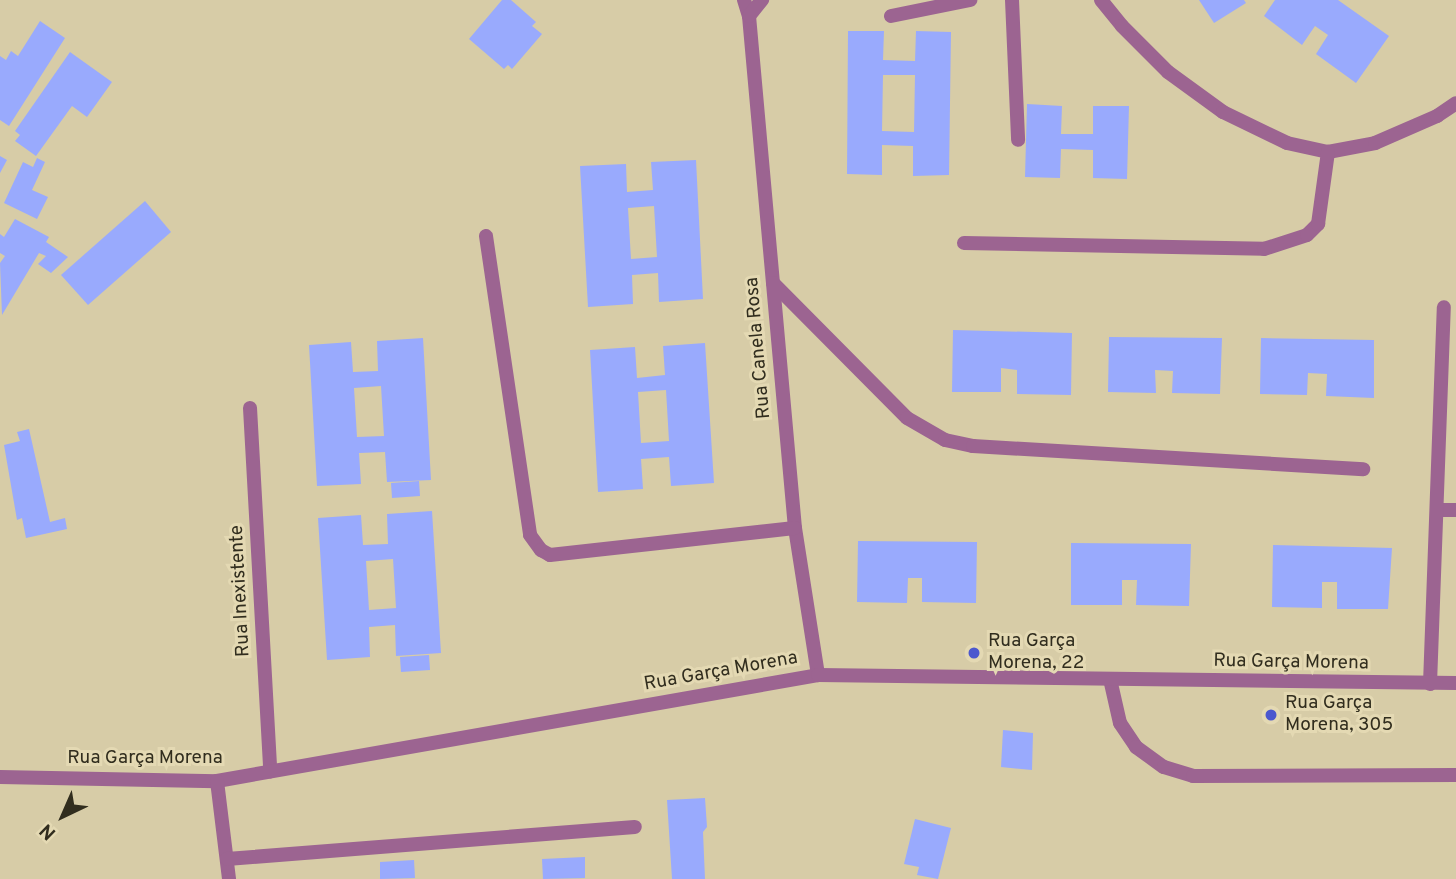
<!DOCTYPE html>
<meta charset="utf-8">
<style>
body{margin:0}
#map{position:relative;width:1456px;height:879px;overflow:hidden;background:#d7cca7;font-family:Overpass,sans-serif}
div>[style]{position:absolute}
.building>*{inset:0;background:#99aafd}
.street>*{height:14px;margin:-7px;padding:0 7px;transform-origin:7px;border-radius:7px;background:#9c6491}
.dots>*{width:19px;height:19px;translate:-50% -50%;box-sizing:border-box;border:4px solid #e4d9b3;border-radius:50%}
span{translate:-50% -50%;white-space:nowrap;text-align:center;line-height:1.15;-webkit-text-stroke:6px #e4d9b3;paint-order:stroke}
.street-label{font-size:19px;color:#312d1e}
.poi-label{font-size:19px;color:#312d1e}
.left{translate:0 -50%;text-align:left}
.north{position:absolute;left:28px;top:781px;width:70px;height:70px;-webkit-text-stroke:5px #e4d9b3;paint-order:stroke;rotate:224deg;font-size:19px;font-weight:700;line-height:28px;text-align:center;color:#312d1e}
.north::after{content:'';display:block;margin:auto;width:24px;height:32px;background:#312d1e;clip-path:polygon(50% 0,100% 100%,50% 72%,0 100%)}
</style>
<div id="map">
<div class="building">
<div style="clip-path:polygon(502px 0,511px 0,536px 22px,532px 26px,542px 34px,512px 69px,508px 65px,504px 69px,469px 39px)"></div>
<div style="clip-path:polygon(1199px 0,1244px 0,1246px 3px,1214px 23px)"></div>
<div style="clip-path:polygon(1275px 0,1338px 0,1389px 36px,1356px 83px,1316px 54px,1328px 35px,1315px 26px,1302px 45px,1264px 16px)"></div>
<div style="clip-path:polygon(40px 21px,65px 38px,9px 126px,0 120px,0 56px,6px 60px,11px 51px,18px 56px)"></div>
<div style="clip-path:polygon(evenodd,848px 31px,884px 31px,883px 60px,915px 61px,916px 31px,951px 32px,949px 175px,913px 176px,913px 146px,882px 145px,882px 175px,847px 174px,848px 31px,883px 75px,915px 75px,914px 132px,882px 131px,883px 75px)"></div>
<div style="clip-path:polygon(70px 52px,112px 82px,87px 117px,72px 106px,36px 156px,15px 141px,20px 135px,15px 131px)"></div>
<div style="clip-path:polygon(1027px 104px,1062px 106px,1061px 134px,1093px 134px,1093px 106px,1129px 106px,1127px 179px,1093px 178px,1093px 150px,1061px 149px,1060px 178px,1025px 177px)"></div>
<div style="clip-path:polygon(0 156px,7px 160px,0 173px)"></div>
<div style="clip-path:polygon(37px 158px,45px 162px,32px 190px,48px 197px,37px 219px,4px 203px,23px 162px,33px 167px)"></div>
<div style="clip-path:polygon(evenodd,696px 160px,703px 299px,659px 302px,658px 273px,632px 275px,633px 304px,588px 307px,580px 166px,626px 164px,627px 192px,653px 190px,651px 162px,696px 160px,654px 206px,657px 257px,631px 259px,628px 208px,654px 206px)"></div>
<div style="clip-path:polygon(145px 201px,171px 232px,88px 305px,61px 275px)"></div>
<div style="clip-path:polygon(15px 219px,49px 237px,46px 242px,68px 257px,51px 273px,38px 264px,46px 256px,39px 253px,2px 315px,0 263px,5px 256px,0 253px,0 234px,4px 237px)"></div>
<div style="clip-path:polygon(953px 330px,1072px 333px,1071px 395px,1017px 394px,1017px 370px,1001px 368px,1001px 392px,952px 392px)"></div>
<div style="clip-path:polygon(1109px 337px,1222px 338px,1220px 394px,1172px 393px,1173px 371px,1155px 370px,1156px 393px,1108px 392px)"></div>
<div style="clip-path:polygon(evenodd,423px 338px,431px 480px,387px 482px,385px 452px,359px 453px,361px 484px,317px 486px,309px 345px,351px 342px,353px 372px,378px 371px,377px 341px,423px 338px,381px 386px,384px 436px,357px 437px,354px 388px,381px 386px)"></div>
<div style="clip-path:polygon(1261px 338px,1374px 340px,1374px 398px,1326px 396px,1327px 374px,1308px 373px,1307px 395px,1260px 394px)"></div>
<div style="clip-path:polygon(evenodd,705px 343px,714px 483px,671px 486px,669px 457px,641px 459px,643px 489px,598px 492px,590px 350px,635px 347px,637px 378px,665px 375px,663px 346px,705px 343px,666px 390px,669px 441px,641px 443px,638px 392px,666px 390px)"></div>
<div style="clip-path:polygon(29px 429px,50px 522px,65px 518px,67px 529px,26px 538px,22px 518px,17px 520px,4px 445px,20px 441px,17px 432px)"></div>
<div style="clip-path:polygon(419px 481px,420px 496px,392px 498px,391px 483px)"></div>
<div style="clip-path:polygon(evenodd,432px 511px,441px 653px,396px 656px,395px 625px,369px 627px,370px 657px,327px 660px,318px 518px,361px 515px,363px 545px,388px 544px,387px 514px,432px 511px,393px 559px,396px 608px,369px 610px,366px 561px,393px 559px)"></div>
<div style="clip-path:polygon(858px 541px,977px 542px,976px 603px,922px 602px,922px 578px,908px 578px,907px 603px,857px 602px)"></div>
<div style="clip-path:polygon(1071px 543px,1191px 544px,1189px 606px,1136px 605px,1137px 580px,1122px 580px,1122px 605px,1071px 605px)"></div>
<div style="clip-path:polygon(1273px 545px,1392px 548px,1388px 609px,1337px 609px,1337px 582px,1322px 582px,1322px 608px,1272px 607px)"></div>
<div style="clip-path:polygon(429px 655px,430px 670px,401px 672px,400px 657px)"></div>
<div style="clip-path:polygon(1003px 730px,1033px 733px,1032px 770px,1001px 767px)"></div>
<div style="clip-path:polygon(705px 798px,707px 827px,703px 832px,705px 879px,672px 879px,667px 800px)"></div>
<div style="clip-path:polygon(915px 819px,951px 828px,938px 879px,917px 875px,919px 867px,904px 864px)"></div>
<div style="clip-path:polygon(585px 857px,585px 878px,543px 879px,542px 859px)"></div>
<div style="clip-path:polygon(414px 860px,415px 878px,380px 879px,380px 862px)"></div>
</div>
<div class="street">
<div style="left:744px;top:0;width:17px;rotate:73deg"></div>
<div style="left:749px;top:16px;width:514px;rotate:84.87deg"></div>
<div style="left:795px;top:528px;width:149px;rotate:81.1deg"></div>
<div style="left:1012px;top:0;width:140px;rotate:87.5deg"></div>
<div style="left:1101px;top:0;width:33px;rotate:51deg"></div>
<div style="left:1122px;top:26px;width:65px;rotate:45deg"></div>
<div style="left:1168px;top:72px;width:68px;rotate:36deg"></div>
<div style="left:1223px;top:112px;width:71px;rotate:25.8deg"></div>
<div style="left:1287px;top:143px;width:42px;rotate:12.4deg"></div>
<div style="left:1328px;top:152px;width:48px;rotate:-10.8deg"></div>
<div style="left:1375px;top:143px;width:68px;rotate:-23.5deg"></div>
<div style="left:1437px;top:116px;width:23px;rotate:-34deg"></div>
<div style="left:749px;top:16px;width:21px;rotate:-51deg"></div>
<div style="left:891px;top:16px;width:81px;rotate:-11.4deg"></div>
<div style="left:486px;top:236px;width:302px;rotate:81.6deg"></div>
<div style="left:530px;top:535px;width:19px;rotate:54deg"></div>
<div style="left:541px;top:550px;width:10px;rotate:29deg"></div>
<div style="left:550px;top:555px;width:246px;rotate:-6.3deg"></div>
<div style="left:964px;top:243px;width:300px;rotate:1.1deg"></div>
<div style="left:1264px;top:249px;width:45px;rotate:-18deg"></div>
<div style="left:1307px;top:235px;width:16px;rotate:-45deg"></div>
<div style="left:1318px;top:224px;width:73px;rotate:-82.1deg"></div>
<div style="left:773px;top:283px;width:190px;rotate:45.2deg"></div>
<div style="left:907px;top:418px;width:44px;rotate:30.1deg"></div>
<div style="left:945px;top:440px;width:29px;rotate:12deg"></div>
<div style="left:973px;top:446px;width:391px;rotate:3.4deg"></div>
<div style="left:250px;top:408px;width:364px;rotate:86.8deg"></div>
<div style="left:1437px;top:510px;width:19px"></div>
<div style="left:1110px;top:679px;width:45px;rotate:77.2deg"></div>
<div style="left:1120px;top:723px;width:29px;rotate:56deg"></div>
<div style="left:1136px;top:747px;width:34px;rotate:36deg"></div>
<div style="left:1164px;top:767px;width:30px;rotate:17deg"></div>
<div style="left:1193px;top:776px;width:263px;rotate:-0.2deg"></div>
<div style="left:1430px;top:684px;width:377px;rotate:-87.9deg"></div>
<div style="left:0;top:777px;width:217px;rotate:1.1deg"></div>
<div style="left:217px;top:781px;width:610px;rotate:-10deg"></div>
<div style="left:818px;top:675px;width:638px;rotate:0.72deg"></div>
<div style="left:217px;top:781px;width:99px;rotate:83deg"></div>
<div style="left:227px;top:859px;width:409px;rotate:-4.5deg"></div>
</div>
<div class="dots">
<div style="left:974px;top:653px;background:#4c58ce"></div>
<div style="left:1271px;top:715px;background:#4c58ce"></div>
</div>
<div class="street-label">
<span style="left:759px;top:348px;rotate:-95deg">Rua Canela Rosa</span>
<span style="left:241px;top:591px;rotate:-93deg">Rua Inexistente</span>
<span style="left:1291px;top:663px;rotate:1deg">Rua Garça Morena</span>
<span style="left:721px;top:672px;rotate:-10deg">Rua Garça Morena</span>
<span style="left:145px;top:759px">Rua Garça Morena</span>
</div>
<div class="poi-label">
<span class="left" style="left:988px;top:653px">Rua Garça<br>Morena, 22</span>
<span class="left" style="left:1285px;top:715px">Rua Garça<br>Morena, 305</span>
</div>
<div class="north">N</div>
</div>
